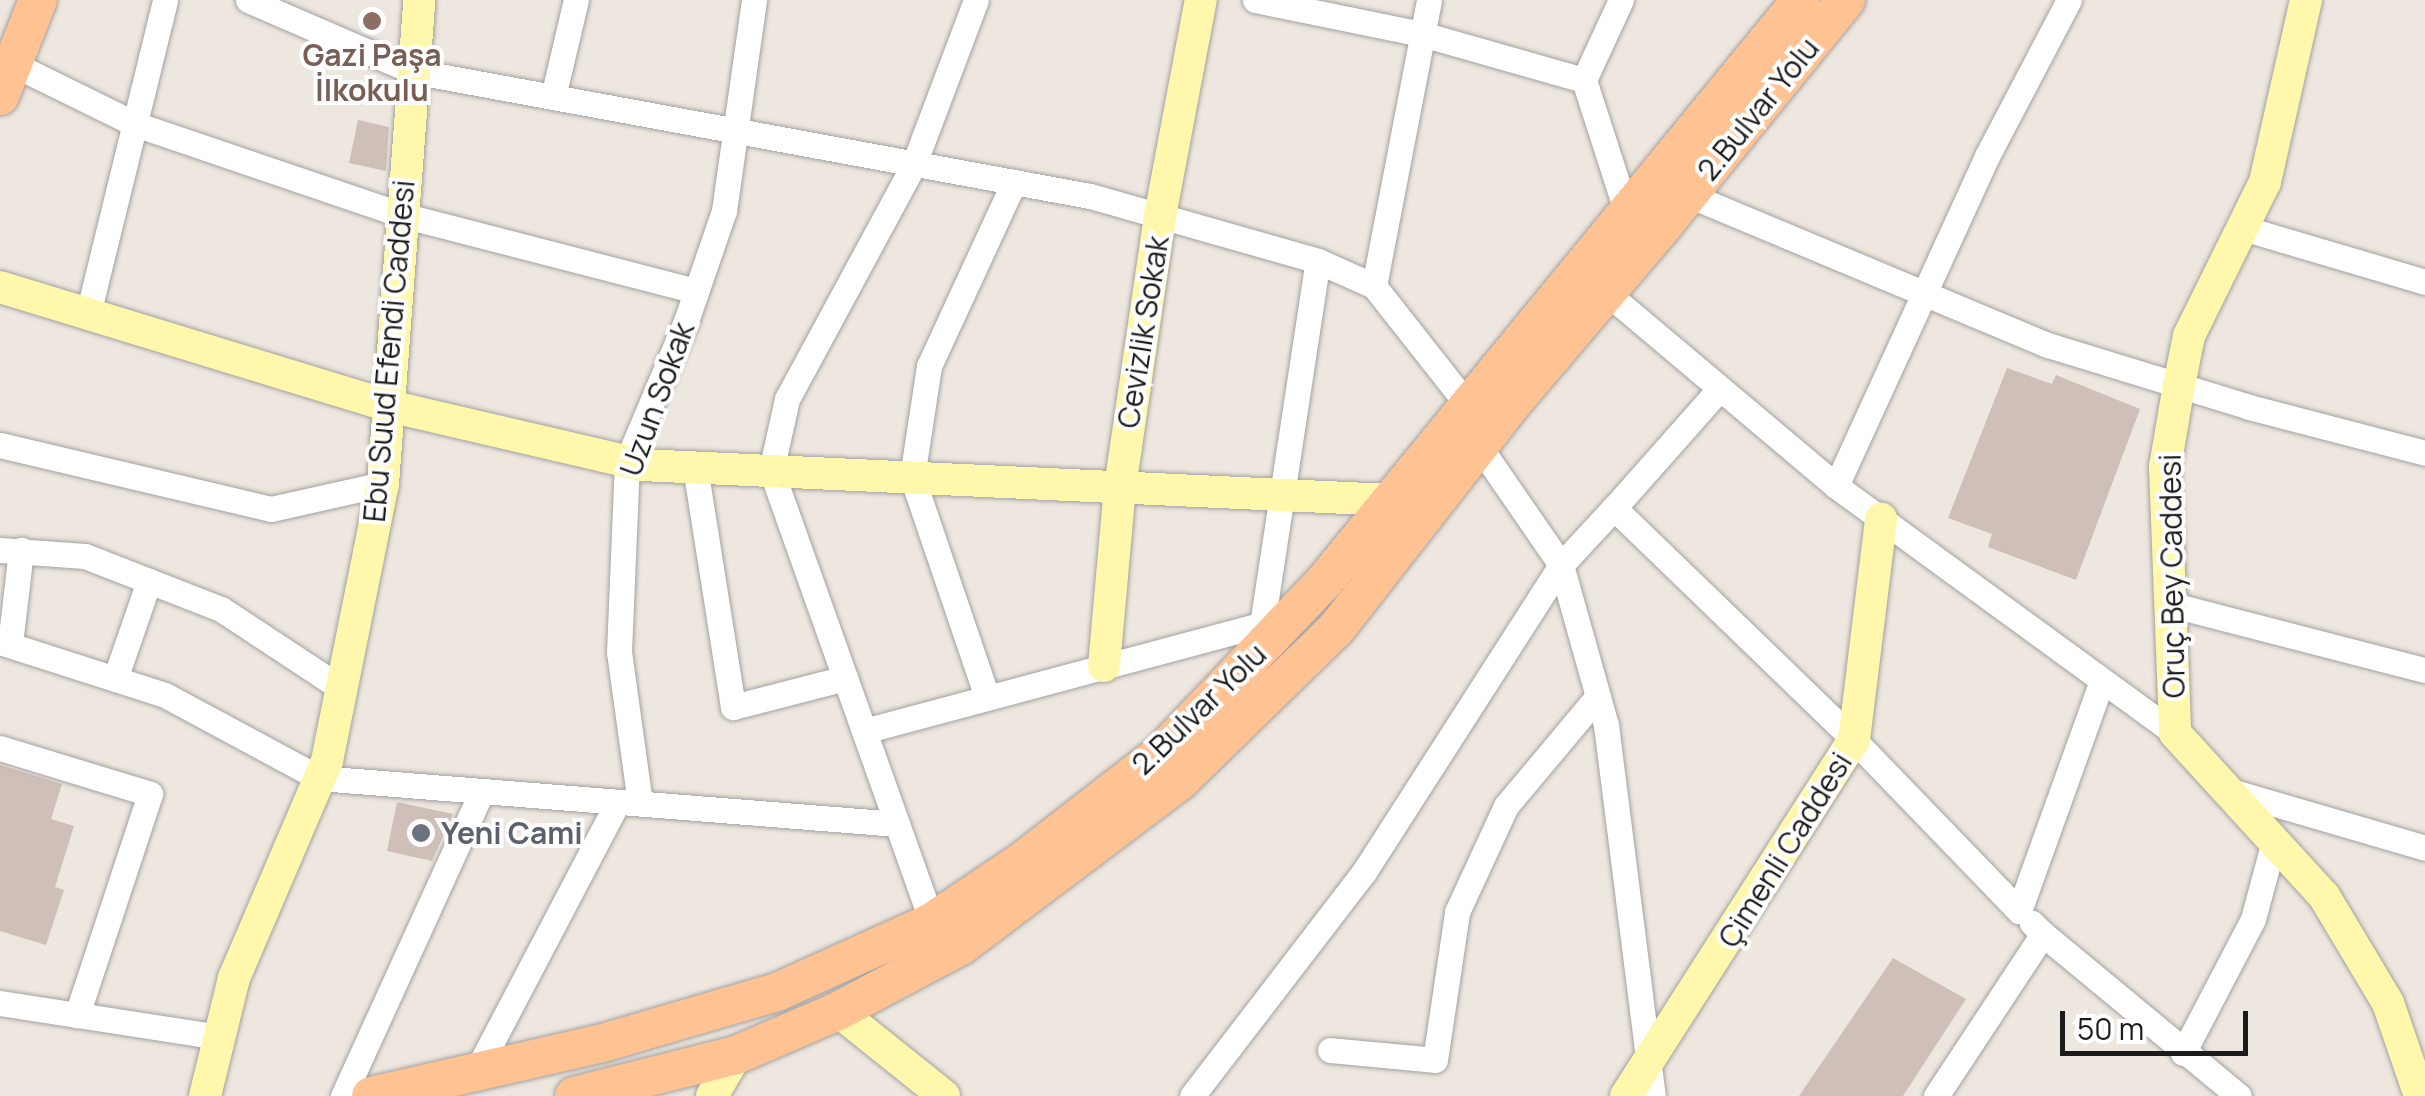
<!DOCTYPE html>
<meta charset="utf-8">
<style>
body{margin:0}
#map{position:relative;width:2425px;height:1096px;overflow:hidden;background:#eee7df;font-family:Manrope,sans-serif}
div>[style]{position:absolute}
.building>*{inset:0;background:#cebfb8}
.roads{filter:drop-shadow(0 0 2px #a2a2a2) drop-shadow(0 0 2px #a2a2a2)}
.street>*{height:25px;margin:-12.5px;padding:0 12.5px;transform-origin:12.5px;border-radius:12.5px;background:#fff}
.secondary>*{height:32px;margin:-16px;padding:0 16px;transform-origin:16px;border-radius:16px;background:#fff8ac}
.primary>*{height:38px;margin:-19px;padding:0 19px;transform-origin:19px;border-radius:19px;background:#ffc293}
.dots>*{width:28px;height:28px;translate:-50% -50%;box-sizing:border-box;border:5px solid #fff;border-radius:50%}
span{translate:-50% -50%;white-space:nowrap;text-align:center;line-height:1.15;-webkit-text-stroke:8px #fff;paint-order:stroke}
.education-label{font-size:30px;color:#785e54;font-weight:700}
.street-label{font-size:30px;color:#1b1b1b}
.worship-label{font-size:30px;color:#5b616d;font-weight:700}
.left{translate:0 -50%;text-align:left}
.scale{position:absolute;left:2060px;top:1011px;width:188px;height:45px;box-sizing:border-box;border:5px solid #1b1b1b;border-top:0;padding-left:12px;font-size:30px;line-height:35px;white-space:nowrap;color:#1b1b1b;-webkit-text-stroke:8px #fff;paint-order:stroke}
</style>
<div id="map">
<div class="building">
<div style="clip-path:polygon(358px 120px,389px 127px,386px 171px,349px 163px)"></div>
<div style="clip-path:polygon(2007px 368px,2052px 384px,2056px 375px,2140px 409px,2076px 580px,1988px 547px,1992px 534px,1948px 518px)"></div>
<div style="clip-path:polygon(0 765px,62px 784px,51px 819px,74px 826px,55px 887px,64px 890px,46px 945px,0 931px)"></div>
<div style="clip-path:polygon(397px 802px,453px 814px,432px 861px,387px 851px)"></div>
<div style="clip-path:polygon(1893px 958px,1966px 999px,1903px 1096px,1799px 1096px)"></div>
</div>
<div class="roads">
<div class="street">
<div style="left:248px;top:0;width:179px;rotate:23.4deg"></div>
<div style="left:412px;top:71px;width:689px;rotate:10.45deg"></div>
<div style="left:1090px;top:196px;width:237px;rotate:15.9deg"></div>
<div style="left:1255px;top:0;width:170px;rotate:11.5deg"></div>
<div style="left:1422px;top:34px;width:168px;rotate:15.9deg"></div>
<div style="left:1584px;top:80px;width:88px;rotate:-65.2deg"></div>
<div style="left:13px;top:64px;width:136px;rotate:26.2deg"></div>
<div style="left:135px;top:124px;width:282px;rotate:18.8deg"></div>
<div style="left:402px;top:215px;width:304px;rotate:14.5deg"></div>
<div style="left:1584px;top:80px;width:140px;rotate:72.1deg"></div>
<div style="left:553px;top:97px;width:100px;rotate:-76.7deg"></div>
<div style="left:1689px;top:195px;width:389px;rotate:22.7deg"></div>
<div style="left:2048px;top:345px;width:210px;rotate:17.1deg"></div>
<div style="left:2249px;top:407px;width:182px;rotate:14.6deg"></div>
<div style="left:2243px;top:228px;width:190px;rotate:16.5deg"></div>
<div style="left:1374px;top:286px;width:291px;rotate:-79.1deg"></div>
<div style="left:1607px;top:293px;width:299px;rotate:40.1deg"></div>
<div style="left:1836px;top:486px;width:363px;rotate:-65.4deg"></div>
<div style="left:1987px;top:156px;width:176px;rotate:-62.3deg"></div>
<div style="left:88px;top:314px;width:323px;rotate:-76.2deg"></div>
<div style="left:0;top:445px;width:278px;rotate:13.3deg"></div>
<div style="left:271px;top:509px;width:115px;rotate:-12.6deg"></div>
<div style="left:695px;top:467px;width:243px;rotate:81deg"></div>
<div style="left:733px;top:707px;width:116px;rotate:-14.5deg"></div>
<div style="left:1836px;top:486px;width:419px;rotate:36.1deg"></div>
<div style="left:1614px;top:508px;width:160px;rotate:-48.5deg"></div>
<div style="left:0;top:550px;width:85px;rotate:4deg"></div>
<div style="left:85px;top:556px;width:146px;rotate:21.3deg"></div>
<div style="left:221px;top:609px;width:144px;rotate:33.4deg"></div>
<div style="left:1561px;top:565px;width:166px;rotate:74.3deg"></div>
<div style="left:1606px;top:725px;width:374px;rotate:82.8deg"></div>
<div style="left:2169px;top:604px;width:264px;rotate:14.5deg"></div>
<div style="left:1262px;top:625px;width:368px;rotate:-81.3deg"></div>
<div style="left:1318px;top:261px;width:61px;rotate:24.1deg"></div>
<div style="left:1374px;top:286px;width:150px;rotate:51.8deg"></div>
<div style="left:1467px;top:404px;width:44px;rotate:74.1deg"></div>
<div style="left:1479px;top:446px;width:145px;rotate:55.4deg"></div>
<div style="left:1561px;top:565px;width:78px;rotate:-47.1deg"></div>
<div style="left:1614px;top:508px;width:334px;rotate:44deg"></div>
<div style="left:1854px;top:740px;width:238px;rotate:46deg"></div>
<div style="left:2019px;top:911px;width:245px;rotate:-70.2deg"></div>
<div style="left:0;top:642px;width:173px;rotate:17.8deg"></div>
<div style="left:165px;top:695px;width:175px;rotate:28.3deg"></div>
<div style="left:319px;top:778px;width:580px;rotate:4.55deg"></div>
<div style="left:10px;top:644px;width:95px;rotate:-83.3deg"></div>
<div style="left:115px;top:679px;width:104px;rotate:-70.9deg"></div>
<div style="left:987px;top:697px;width:232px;rotate:-108.8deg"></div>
<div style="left:912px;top:477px;width:112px;rotate:-81.3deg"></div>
<div style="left:929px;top:366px;width:203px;rotate:-65.2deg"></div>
<div style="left:864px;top:731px;width:425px;rotate:-15deg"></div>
<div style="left:0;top:748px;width:157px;rotate:17deg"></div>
<div style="left:150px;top:794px;width:233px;rotate:108.3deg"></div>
<div style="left:2227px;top:790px;width:206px;rotate:16.3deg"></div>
<div style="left:640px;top:803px;width:152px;rotate:-97.9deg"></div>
<div style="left:619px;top:652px;width:191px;rotate:-87.6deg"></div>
<div style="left:627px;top:461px;width:149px;rotate:-67.1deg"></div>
<div style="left:685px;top:324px;width:120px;rotate:-71deg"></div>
<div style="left:724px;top:211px;width:213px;rotate:-81.9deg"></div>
<div style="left:932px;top:922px;width:479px;rotate:-109.6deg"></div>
<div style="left:771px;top:471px;width:74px;rotate:-77.5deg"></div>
<div style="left:787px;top:399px;width:267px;rotate:-61.6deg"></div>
<div style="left:914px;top:164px;width:175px;rotate:-69.3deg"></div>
<div style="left:2043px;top:934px;width:254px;rotate:39.6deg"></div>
<div style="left:0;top:1003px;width:222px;rotate:8.8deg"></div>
<div style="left:1330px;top:1050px;width:105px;rotate:5.4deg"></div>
<div style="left:1435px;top:1060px;width:150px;rotate:-81.5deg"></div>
<div style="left:1457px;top:912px;width:117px;rotate:-65.2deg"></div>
<div style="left:1506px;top:806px;width:143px;rotate:-50.1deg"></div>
<div style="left:2183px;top:1053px;width:151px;rotate:-62.4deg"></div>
<div style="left:2253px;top:919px;width:81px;rotate:-74.9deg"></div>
<div style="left:476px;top:1072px;width:305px;rotate:-62.3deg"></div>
<div style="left:343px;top:1096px;width:335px;rotate:-65.5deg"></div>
<div style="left:1192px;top:1096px;width:282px;rotate:-52.5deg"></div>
<div style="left:1364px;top:872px;width:365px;rotate:-57.3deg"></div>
<div style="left:1936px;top:1096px;width:194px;rotate:-56.6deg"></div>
<div style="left:2043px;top:934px;width:16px;rotate:-135deg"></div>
</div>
<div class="secondary">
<div style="left:2306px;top:0;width:187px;rotate:102.7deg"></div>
<div style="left:2265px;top:182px;width:172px;rotate:116.3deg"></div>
<div style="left:2189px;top:336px;width:50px;rotate:101.5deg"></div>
<div style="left:2179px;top:385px;width:83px;rotate:99.7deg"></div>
<div style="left:2165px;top:467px;width:266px;rotate:87.8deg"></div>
<div style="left:2175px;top:733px;width:221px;rotate:47.6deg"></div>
<div style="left:2324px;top:896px;width:125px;rotate:59.1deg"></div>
<div style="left:2388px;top:1003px;width:98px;rotate:71deg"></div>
<div style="left:0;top:287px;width:407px;rotate:17deg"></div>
<div style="left:389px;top:406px;width:260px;rotate:13.1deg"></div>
<div style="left:642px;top:465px;width:749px;rotate:2.68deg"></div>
<div style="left:1104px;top:666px;width:180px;rotate:-84.9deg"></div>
<div style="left:1120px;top:487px;width:274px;rotate:-81.6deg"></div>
<div style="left:1160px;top:216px;width:220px;rotate:-79.3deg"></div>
<div style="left:838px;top:1011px;width:136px;rotate:38.7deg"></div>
<div style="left:205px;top:1096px;width:122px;rotate:-76.2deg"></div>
<div style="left:234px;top:978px;width:236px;rotate:-66.8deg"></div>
<div style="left:327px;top:761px;width:283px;rotate:-78.6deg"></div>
<div style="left:383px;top:484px;width:485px;rotate:-85.7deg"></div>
<div style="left:712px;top:1096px;width:48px;rotate:-59.7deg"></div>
<div style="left:1626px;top:1096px;width:423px;rotate:-57.4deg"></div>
<div style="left:1854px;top:740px;width:223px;rotate:-83deg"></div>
</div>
<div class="primary">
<div style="left:0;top:96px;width:103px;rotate:-68.4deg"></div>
<div style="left:371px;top:1096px;width:241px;rotate:-12.9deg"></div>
<div style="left:606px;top:1042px;width:178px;rotate:-16.3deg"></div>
<div style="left:777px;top:992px;width:170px;rotate:-24.3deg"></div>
<div style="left:932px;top:922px;width:107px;rotate:-34deg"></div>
<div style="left:1021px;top:862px;width:175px;rotate:-37.8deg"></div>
<div style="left:1159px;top:755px;width:238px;rotate:-46.4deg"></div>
<div style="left:1323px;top:583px;width:754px;rotate:-50.65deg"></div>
<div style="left:574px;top:1096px;width:167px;rotate:-14.2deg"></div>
<div style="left:736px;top:1055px;width:111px;rotate:-23.3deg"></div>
<div style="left:838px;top:1011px;width:139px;rotate:-27.9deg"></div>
<div style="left:961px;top:946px;width:274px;rotate:-37deg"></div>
<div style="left:1180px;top:781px;width:218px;rotate:-44.3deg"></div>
<div style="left:1336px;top:629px;width:283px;rotate:-52deg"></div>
<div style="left:1510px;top:406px;width:236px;rotate:-49.6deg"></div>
<div style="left:1663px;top:226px;width:291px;rotate:-51deg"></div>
</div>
</div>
<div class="dots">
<div style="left:372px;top:21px;background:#8d6e63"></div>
<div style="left:421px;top:833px;background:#6b7280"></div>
</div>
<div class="education-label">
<span style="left:372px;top:72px">Gazi Paşa<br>İlkokulu</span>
</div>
<div class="street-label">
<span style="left:1758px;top:109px;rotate:-51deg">2.Bulvar Yolu</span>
<span style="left:1143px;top:332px;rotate:-81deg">Cevizlik Sokak</span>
<span style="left:389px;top:351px;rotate:-85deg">Ebu Suud Efendi Caddesi</span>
<span style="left:657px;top:399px;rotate:-70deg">Uzun Sokak</span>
<span style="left:2172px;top:576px;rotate:-91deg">Oruç Bey Caddesi</span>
<span style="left:1199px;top:709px;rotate:-44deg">2.Bulvar Yolu</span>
<span style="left:1785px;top:850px;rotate:-58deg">Çimenli Caddesi</span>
</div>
<div class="worship-label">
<span class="left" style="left:441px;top:833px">Yeni Cami</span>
</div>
<div class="scale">50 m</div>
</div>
